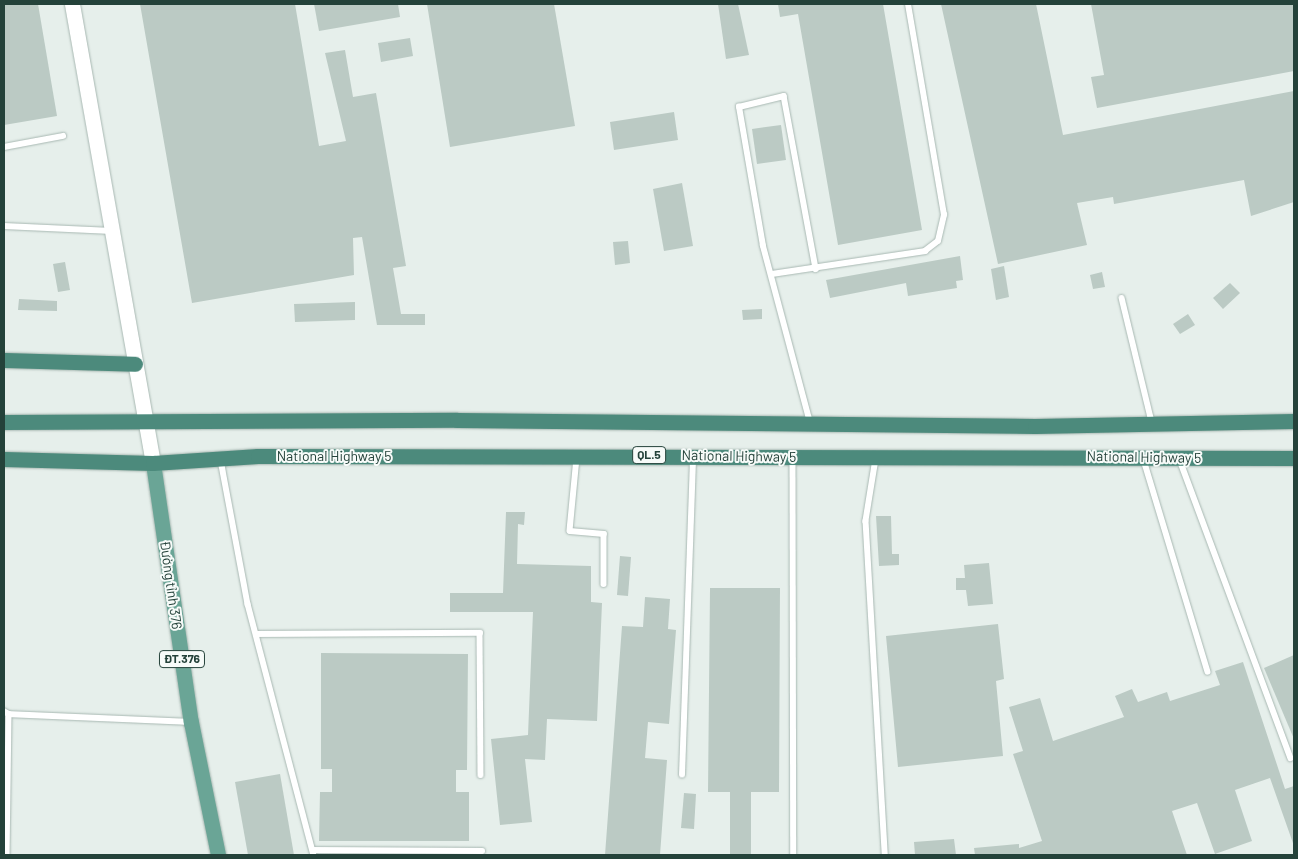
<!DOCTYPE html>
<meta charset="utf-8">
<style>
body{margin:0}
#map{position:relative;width:1298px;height:859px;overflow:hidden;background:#e6efeb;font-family:Barlow,sans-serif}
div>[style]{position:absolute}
.building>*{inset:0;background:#bbcac4}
.roads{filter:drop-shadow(0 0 1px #a8b8b2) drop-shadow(0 0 1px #a8b8b2)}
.service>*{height:5.5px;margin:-2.75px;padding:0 2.75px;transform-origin:2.75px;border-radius:2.75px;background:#fff}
.secondary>*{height:15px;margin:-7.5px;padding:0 7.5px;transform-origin:7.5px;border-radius:7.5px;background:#fff}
.primary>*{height:15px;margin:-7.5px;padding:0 7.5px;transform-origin:7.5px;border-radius:7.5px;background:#6aa596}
.trunk>*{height:15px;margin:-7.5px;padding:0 7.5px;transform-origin:7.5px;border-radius:7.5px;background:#4c8a7c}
span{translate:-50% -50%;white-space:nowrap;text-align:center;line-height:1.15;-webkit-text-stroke:4px #f7fbf9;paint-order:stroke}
.shield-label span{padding:1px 4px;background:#f7fbf9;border:1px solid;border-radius:4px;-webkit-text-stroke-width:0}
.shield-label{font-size:12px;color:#24423a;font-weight:700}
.street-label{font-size:14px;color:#24423a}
.frame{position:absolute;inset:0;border:5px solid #24423a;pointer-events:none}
</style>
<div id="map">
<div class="building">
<div style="clip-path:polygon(4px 4px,38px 4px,57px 116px,4px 125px)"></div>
<div style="clip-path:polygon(140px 4px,295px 4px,319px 146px,346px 141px,325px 53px,345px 50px,353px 97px,376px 93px,406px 266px,393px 268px,401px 314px,425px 314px,425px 325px,377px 325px,362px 237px,353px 238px,354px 275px,192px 303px)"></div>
<div style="clip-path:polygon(314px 4px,398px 4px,400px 17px,319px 31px)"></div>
<div style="clip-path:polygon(427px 4px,554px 4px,575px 126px,450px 147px)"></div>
<div style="clip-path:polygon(718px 4px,738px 4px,749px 55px,726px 59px)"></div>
<div style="clip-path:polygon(778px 4px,883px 4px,922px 230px,838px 245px,798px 14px,780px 17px)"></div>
<div style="clip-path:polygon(941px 4px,1036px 4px,1063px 135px,1294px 91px,1294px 202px,1251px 216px,1244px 180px,1114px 204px,1113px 197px,1077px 203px,1087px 245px,998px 264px)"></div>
<div style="clip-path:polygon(1091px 4px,1294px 4px,1294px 71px,1097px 108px,1091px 77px,1104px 75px)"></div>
<div style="clip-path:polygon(410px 38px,413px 56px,381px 62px,378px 43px)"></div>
<div style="clip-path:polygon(674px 112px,678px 140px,614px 150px,610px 122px)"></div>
<div style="clip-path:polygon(781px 125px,786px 160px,757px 164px,752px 129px)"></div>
<div style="clip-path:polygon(682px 183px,693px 246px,664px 251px,653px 189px)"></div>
<div style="clip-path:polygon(628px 241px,630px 263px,615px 265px,613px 242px)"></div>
<div style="clip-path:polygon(960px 256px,963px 280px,956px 281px,957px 288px,908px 296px,906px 283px,830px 298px,826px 280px)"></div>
<div style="clip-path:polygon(65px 262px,70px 290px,58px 292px,53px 264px)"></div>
<div style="clip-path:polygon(1004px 266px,1009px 297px,996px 300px,991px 269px)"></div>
<div style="clip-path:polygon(1102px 272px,1105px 287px,1093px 289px,1090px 275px)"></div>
<div style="clip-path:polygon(1230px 283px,1240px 293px,1223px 309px,1213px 298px)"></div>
<div style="clip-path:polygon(19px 299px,57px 301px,57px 311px,18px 310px)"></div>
<div style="clip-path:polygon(355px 302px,355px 320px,295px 322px,294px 304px)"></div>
<div style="clip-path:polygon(762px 309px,762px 319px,743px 320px,742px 310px)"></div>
<div style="clip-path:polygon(1188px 314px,1195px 325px,1180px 334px,1173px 324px)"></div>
<div style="clip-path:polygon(506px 512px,525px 512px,524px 525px,518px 524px,517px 564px,591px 566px,591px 602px,602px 603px,597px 721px,547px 719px,545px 760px,525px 759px,532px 822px,500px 825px,491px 739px,528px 735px,533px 612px,450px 612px,450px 593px,503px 593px)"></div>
<div style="clip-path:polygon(876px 516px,891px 516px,892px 554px,899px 554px,899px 565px,879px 566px)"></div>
<div style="clip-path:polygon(620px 556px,631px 557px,628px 596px,617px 595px)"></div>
<div style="clip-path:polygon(989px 563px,993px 604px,968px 606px,966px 590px,956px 590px,956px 578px,965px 578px,964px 565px)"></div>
<div style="clip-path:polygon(710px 588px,780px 588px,779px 792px,751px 792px,751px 855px,730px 855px,730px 792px,708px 792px)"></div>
<div style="clip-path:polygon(645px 597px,670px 599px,668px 629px,676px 630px,669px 724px,648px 722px,645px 758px,667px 760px,660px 855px,605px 855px,622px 626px,643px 627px)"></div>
<div style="clip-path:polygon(998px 624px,1004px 679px,996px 681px,1003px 756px,898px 767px,886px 636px)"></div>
<div style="clip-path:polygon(321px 653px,468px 654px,467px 770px,456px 770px,456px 792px,469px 792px,469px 841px,319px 841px,320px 792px,332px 792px,332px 769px,321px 769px)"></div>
<div style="clip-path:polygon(1294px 655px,1294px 739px,1264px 668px)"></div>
<div style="clip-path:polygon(1243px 662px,1285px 789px,1294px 786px,1294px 846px,1270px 778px,1235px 790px,1252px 841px,1215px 854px,1197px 803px,1172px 811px,1187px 855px,975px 855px,974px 848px,1019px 844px,1019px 848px,1042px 841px,1013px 754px,1023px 751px,1009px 707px,1040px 698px,1053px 741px,1124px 717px,1115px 696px,1132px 689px,1138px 702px,1167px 692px,1170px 701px,1220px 685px,1215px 671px)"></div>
<div style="clip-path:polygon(280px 774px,294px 855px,248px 855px,235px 782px)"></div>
<div style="clip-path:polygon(684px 793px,696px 794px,694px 829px,681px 828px)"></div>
<div style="clip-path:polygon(954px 839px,956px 855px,915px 855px,914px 842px)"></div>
</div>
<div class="roads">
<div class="service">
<div style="left:4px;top:147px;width:60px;rotate:-10.6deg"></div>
<div style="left:4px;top:226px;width:108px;rotate:2.7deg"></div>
<div style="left:772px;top:274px;width:155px;rotate:-8.5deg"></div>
<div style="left:925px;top:251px;width:16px;rotate:-38deg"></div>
<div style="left:938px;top:241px;width:27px;rotate:-77deg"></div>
<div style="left:944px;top:215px;width:214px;rotate:-99.7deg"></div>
<div style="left:1122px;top:298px;width:128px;rotate:76.4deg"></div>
<div style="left:810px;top:423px;width:183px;rotate:-104.9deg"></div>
<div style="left:763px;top:246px;width:141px;rotate:-99.8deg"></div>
<div style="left:739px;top:107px;width:46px;rotate:-13.7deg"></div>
<div style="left:784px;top:96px;width:176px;rotate:79.5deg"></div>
<div style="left:577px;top:458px;width:73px;rotate:95.5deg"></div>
<div style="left:570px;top:531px;width:34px;rotate:5deg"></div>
<div style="left:604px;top:534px;width:50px;rotate:90deg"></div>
<div style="left:793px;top:458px;width:397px;rotate:89.9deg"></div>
<div style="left:876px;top:459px;width:63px;rotate:99.2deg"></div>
<div style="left:866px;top:521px;width:335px;rotate:86.7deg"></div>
<div style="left:221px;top:460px;width:147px;rotate:79.4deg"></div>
<div style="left:248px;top:604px;width:260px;rotate:75.3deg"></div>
<div style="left:1144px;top:460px;width:221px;rotate:73.2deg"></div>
<div style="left:1180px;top:460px;width:318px;rotate:69.6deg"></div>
<div style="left:256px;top:634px;width:224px;rotate:-0.3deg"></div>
<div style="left:480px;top:633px;width:142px;rotate:89.6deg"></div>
<div style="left:4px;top:711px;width:6px;rotate:31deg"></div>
<div style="left:9px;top:714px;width:141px;rotate:90.8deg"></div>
<div style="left:9px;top:714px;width:180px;rotate:2.5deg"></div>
<div style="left:682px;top:775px;width:317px;rotate:-88deg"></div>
<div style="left:314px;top:850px;width:168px;rotate:0.3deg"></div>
</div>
<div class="secondary">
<div style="left:72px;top:4px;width:466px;rotate:80deg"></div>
</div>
<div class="primary">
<div style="left:153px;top:463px;width:262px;rotate:81.7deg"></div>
<div style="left:191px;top:722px;width:136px;rotate:78.5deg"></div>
</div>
<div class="trunk">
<div style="left:4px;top:360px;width:131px;rotate:1.7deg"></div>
<div style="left:4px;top:422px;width:453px;rotate:-0.3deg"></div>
<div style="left:457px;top:420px;width:578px;rotate:0.59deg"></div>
<div style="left:1035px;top:426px;width:259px;rotate:-1.1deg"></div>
<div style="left:4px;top:459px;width:149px;rotate:1.5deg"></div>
<div style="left:153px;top:463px;width:105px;rotate:-3.8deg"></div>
<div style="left:258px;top:456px;width:1036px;rotate:0.11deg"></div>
</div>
</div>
<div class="shield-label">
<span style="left:649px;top:455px">QL.5</span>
<span style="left:182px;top:659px">ĐT.376</span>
</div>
<div class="street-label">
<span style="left:334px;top:456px">National Highway 5</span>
<span style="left:739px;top:456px;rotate:1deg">National Highway 5</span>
<span style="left:1144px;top:457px;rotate:1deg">National Highway 5</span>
<span style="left:171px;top:585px;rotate:82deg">Đường tỉnh 376</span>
</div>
<div class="frame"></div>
</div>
